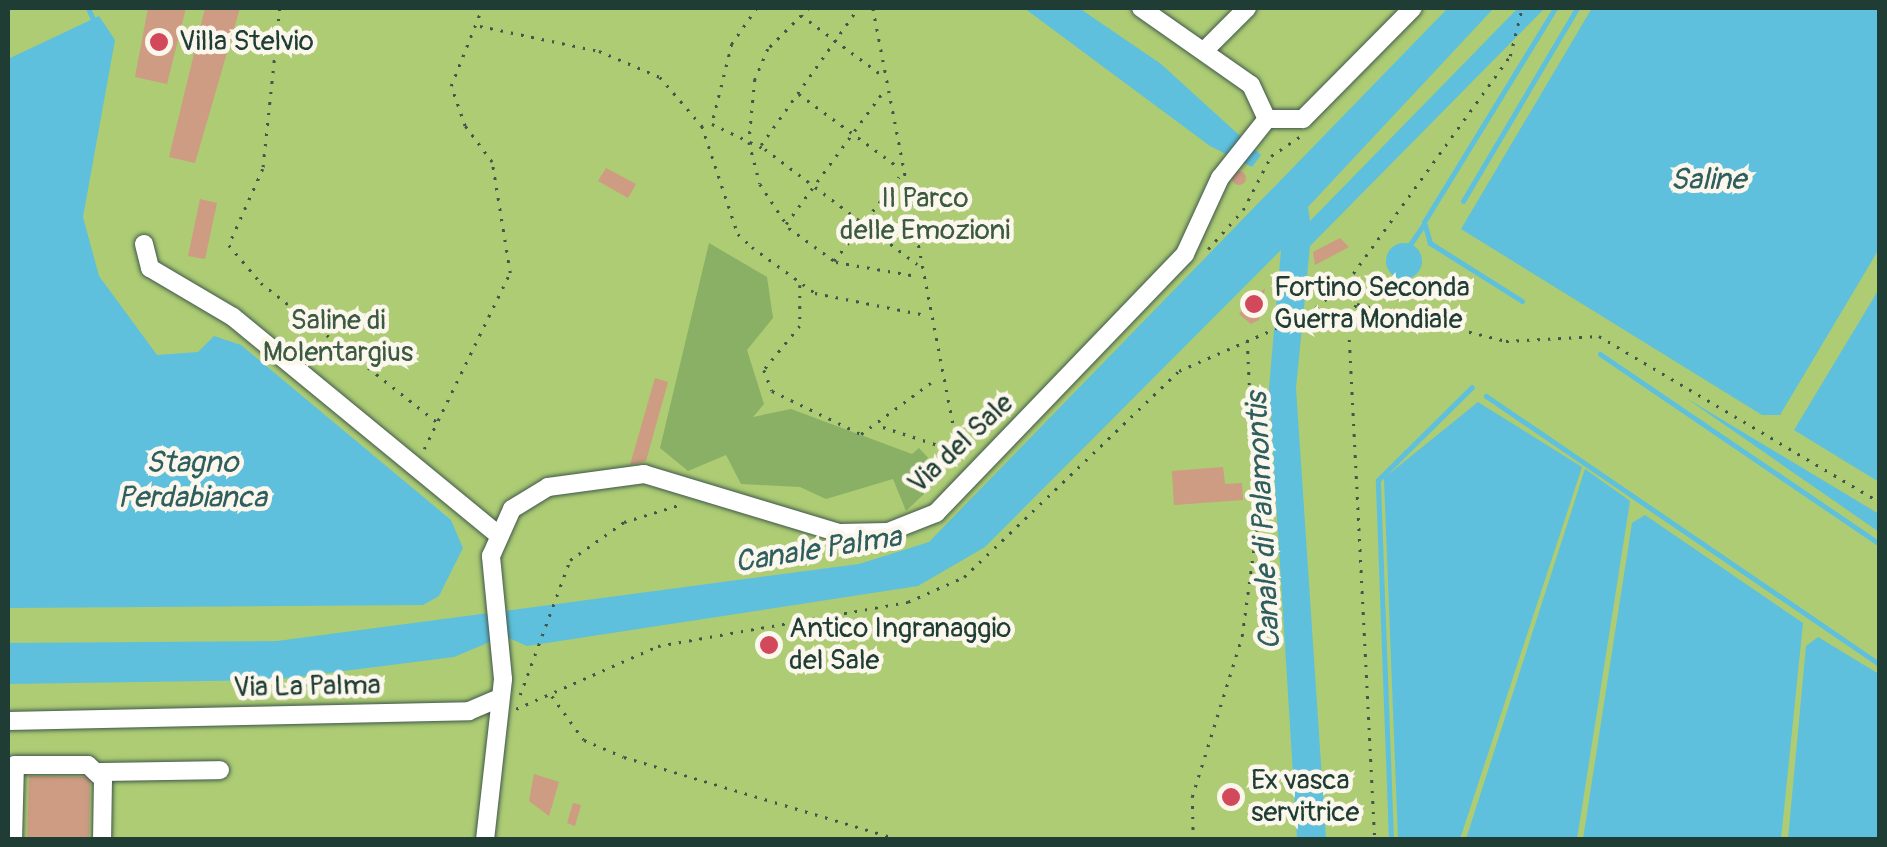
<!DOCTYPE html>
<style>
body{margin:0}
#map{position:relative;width:1887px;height:847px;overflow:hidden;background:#f5ebd5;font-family:Pangolin,sans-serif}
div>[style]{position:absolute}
.green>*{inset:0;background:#adcc74}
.forest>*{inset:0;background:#8ab066}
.water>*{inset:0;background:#5ec0dc}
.round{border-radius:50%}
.stream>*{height:5px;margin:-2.5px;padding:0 2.5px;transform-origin:2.5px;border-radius:2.5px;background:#5ec0dc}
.building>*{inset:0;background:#ce9b83}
.path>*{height:2.5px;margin-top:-1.25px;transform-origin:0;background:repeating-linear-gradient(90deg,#3f574c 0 2.5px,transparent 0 10.5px)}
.roads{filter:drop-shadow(0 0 2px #3f574c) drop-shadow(0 0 2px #3f574c)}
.minor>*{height:18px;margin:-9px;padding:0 9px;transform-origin:9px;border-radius:9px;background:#fff}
.dots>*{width:28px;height:28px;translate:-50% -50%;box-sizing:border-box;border:5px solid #fbf7ec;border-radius:50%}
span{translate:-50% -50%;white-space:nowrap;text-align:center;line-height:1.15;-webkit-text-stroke:9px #fbf7ec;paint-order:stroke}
.poi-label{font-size:28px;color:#1f3d34}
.left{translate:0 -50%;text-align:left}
.park-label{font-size:28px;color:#3b5a41}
.street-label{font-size:28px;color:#1f3d34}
.water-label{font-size:30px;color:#2f5e5e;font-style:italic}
.frame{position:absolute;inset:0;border:10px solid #1f3d34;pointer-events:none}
</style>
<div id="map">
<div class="green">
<div style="clip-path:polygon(8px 8px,1879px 8px,1879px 839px,8px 839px)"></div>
</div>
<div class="forest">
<div style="clip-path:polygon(709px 243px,767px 277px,773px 318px,747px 350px,764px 404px,753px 417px,791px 409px,912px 454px,919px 448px,944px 475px,906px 511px,893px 479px,826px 499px,800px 487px,741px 484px,726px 455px,688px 471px,660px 448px)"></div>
</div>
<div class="water">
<div style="clip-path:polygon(1024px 8px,1079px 8px,1161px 64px,1261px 155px,1252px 167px,1210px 146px)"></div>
<div style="clip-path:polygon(1448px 8px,1494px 8px,1308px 207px,1310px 221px,1518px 8px,1545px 8px,1310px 246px,1296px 388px,1326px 839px,1297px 839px,1269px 388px,1281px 250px,985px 547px,918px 586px,527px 646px,504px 636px,454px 657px,273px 680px,8px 684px,8px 643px,277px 641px,859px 564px,929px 542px)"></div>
<div style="clip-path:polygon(1592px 8px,1879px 8px,1879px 249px,1780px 415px,1762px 415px,1461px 229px)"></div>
<div style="clip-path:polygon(99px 16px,115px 40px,83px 217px,99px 276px,157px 355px,198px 352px,214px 336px,241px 345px,451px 520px,463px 548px,439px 596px,423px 605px,8px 608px,8px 59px)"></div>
<div class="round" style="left:1386px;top:243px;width:36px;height:36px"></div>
<div style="clip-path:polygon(1879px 289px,1879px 482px,1794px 430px)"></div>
<div style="clip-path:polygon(1686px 398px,1879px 514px,1879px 532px)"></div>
<div style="clip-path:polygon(1478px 402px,1582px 467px,1460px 839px,1398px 839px,1384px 478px)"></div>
<div style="clip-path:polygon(1585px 469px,1630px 501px,1577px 839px,1466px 839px)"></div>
<div style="clip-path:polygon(1645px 515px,1803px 623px,1781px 839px,1583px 839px,1632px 523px)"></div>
<div style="clip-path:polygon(1818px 637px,1879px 674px,1879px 839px,1788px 839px,1806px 646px)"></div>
</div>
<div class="stream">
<div style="left:88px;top:8px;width:10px;rotate:66deg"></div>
<div style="left:1463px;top:201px;width:224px;rotate:-59.4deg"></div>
<div style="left:1409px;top:246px;width:25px;rotate:-56deg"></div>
<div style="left:1522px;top:301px;width:109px;rotate:-147.8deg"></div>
<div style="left:1430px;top:243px;width:22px;rotate:-106deg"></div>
<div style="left:1424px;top:222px;width:251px;rotate:-58.5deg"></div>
<div style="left:1600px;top:354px;width:338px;rotate:34.2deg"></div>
<div style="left:1486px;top:396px;width:477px;rotate:34.3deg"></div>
<div style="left:1391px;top:840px;width:360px;rotate:-92.1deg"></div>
<div style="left:1378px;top:480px;width:132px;rotate:-44.7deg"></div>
</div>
<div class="building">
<div style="clip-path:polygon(148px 8px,186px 8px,167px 84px,135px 77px)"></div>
<div style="clip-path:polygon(205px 8px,240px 8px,195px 163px,169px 157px)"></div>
<div style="clip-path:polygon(606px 168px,636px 184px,628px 198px,598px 181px)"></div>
<div class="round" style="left:1232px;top:171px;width:14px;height:14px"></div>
<div style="clip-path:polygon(200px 199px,217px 203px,205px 259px,188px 256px)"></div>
<div style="clip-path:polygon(1340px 238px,1349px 247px,1315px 265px,1313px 252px)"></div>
<div style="clip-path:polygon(1265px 288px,1259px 320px,1251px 324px,1239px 314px)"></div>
<div style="clip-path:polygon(655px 378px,668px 382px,646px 461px,630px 465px)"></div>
<div style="clip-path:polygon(1223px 467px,1225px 484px,1242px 483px,1243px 500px,1174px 505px,1172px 471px)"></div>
<div style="clip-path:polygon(534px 774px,559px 782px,549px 816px,529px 801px)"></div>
<div style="clip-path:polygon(29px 776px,90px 777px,89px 840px,27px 840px)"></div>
<div style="clip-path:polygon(573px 803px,581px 805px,575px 826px,567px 823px)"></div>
</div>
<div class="path">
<div style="left:280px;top:8px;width:162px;rotate:96deg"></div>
<div style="left:263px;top:169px;width:83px;rotate:114.1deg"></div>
<div style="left:229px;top:245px;width:50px;rotate:49.9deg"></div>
<div style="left:261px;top:283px;width:226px;rotate:38.3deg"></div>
<div style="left:757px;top:8px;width:44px;rotate:124.8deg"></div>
<div style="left:732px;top:44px;width:82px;rotate:104deg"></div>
<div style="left:712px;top:124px;width:59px;rotate:25.3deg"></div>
<div style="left:765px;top:149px;width:191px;rotate:37.1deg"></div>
<div style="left:809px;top:8px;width:58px;rotate:135deg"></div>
<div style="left:768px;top:49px;width:33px;rotate:113deg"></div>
<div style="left:755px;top:79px;width:63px;rotate:95.4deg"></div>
<div style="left:749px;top:142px;width:43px;rotate:75.3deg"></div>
<div style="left:760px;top:184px;width:53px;rotate:56.6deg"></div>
<div style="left:789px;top:228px;width:58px;rotate:35.9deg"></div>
<div style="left:836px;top:262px;width:82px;rotate:9.8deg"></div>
<div style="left:873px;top:8px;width:459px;rotate:79.1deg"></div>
<div style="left:801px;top:15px;width:102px;rotate:36.6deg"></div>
<div style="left:480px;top:26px;width:122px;rotate:11.9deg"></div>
<div style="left:599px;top:51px;width:66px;rotate:23.1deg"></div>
<div style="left:660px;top:77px;width:65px;rotate:49.4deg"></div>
<div style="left:702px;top:126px;width:114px;rotate:71.6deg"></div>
<div style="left:738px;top:234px;width:19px;rotate:43deg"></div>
<div style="left:752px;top:247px;width:78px;rotate:36.1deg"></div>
<div style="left:815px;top:293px;width:113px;rotate:11.2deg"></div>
<div style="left:799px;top:94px;width:122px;rotate:36.3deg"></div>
<div style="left:761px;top:145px;width:168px;rotate:-54.7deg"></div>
<div style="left:786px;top:224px;width:167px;rotate:-53.7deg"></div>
<div style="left:1208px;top:249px;width:52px;rotate:-48.1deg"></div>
<div style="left:1243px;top:210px;width:61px;rotate:-62.6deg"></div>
<div style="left:1271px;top:156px;width:34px;rotate:-34deg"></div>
<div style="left:834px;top:261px;width:106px;rotate:-52.3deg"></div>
<div style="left:800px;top:285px;width:41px;rotate:90deg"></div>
<div style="left:800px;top:326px;width:57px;rotate:129.3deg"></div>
<div style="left:764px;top:370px;width:22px;rotate:69deg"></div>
<div style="left:772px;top:391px;width:99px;rotate:25.8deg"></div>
<div style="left:861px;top:434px;width:93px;rotate:-36.3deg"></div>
<div style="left:1343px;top:289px;width:21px;rotate:47deg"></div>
<div style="left:1357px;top:304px;width:154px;rotate:13.9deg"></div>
<div style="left:1506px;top:341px;width:93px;rotate:-3.1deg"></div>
<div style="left:1599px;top:336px;width:326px;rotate:30.6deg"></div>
<div style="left:1356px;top:305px;width:25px;rotate:106deg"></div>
<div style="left:1349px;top:329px;width:512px;rotate:87.09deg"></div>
<div style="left:883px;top:427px;width:77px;rotate:18.2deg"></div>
<div style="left:424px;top:449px;width:196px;rotate:-64deg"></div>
<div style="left:510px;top:273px;width:112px;rotate:-99.2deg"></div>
<div style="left:492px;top:162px;width:45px;rotate:-126.9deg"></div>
<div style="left:465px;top:126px;width:42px;rotate:-109.3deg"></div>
<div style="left:451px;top:86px;width:84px;rotate:-68.3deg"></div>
<div style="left:520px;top:695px;width:144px;rotate:-69.7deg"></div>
<div style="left:570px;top:560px;width:66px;rotate:-35.1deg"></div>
<div style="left:624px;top:522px;width:61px;rotate:-17.2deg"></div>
<div style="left:552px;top:696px;width:54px;rotate:54deg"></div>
<div style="left:584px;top:740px;width:43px;rotate:23deg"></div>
<div style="left:624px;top:757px;width:289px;rotate:16.7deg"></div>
<div style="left:516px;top:709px;width:155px;rotate:-23.9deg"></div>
<div style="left:658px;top:646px;width:254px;rotate:-10deg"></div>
<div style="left:908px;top:602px;width:61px;rotate:-24.1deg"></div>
<div style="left:964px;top:577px;width:298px;rotate:-43.8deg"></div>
<div style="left:1179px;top:371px;width:141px;rotate:-23.8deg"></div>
<div style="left:1308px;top:314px;width:50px;rotate:-39.4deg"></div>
<div style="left:1347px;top:282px;width:279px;rotate:-54.2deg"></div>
<div style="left:1510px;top:56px;width:49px;rotate:-76deg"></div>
<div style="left:1193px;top:840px;width:43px;rotate:-91.3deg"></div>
<div style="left:1192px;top:797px;width:169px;rotate:-72.7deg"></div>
<div style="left:1242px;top:636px;width:105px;rotate:-82.3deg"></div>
<div style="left:1256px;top:532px;width:192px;rotate:-92.7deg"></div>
</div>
<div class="roads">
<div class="minor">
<div style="left:1141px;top:8px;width:134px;rotate:35deg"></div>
<div style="left:1251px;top:85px;width:38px;rotate:65deg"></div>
<div style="left:1204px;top:51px;width:61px;rotate:-45deg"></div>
<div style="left:144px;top:244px;width:25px;rotate:76deg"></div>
<div style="left:150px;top:268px;width:96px;rotate:30.6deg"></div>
<div style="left:233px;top:317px;width:340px;rotate:39.4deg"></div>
<div style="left:8px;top:721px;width:461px;rotate:-1.2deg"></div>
<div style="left:469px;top:711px;width:28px;rotate:-23deg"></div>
<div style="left:96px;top:772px;width:124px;rotate:-0.9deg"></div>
<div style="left:13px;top:840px;width:75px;rotate:-88.5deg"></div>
<div style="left:15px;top:765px;width:73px"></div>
<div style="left:88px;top:765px;width:21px;rotate:43deg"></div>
<div style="left:103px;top:779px;width:61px;rotate:90.9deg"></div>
<div style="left:485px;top:840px;width:162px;rotate:-83.6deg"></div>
<div style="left:503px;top:679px;width:124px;rotate:-95.6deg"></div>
<div style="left:491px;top:556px;width:51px;rotate:-65.9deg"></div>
<div style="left:512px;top:509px;width:42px;rotate:-31.4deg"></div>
<div style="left:548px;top:487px;width:97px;rotate:-7.7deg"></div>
<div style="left:644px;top:474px;width:205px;rotate:16.8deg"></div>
<div style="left:840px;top:533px;width:48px;rotate:-1.2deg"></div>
<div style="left:888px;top:532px;width:52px;rotate:-21.6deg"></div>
<div style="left:936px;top:513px;width:359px;rotate:-46.1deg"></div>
<div style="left:1185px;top:254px;width:84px;rotate:-65.3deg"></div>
<div style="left:1220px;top:178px;width:75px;rotate:-51.5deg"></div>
<div style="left:1267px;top:119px;width:36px"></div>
<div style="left:1303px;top:119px;width:156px;rotate:-45.3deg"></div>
</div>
</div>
<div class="dots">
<div style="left:159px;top:42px;background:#d1495b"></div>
<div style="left:1254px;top:304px;background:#d1495b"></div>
<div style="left:769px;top:645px;background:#d1495b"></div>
<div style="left:1231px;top:797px;background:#d1495b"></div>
</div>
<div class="poi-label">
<span class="left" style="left:179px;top:42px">Villa Stelvio</span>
<span class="left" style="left:1274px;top:304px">Fortino Seconda<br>Guerra Mondiale</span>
<span class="left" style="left:789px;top:645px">Antico Ingranaggio<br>del Sale</span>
<span class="left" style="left:1251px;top:797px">Ex vasca<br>servitrice</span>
</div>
<div class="park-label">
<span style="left:925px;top:215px">Il Parco<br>delle Emozioni</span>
<span style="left:338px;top:337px">Saline di<br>Molentargius</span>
</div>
<div class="street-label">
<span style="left:961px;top:444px;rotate:-43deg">Via del Sale</span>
<span style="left:307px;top:687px;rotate:-1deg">Via La Palma</span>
</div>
<div class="water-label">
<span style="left:1708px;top:180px">Saline</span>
<span style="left:192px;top:480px">Stagno<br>Perdabianca</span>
<span style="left:1264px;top:521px;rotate:-93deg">Canale di Palamontis</span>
<span style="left:818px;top:550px;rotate:-9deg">Canale Palma</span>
</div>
<div class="frame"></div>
</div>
